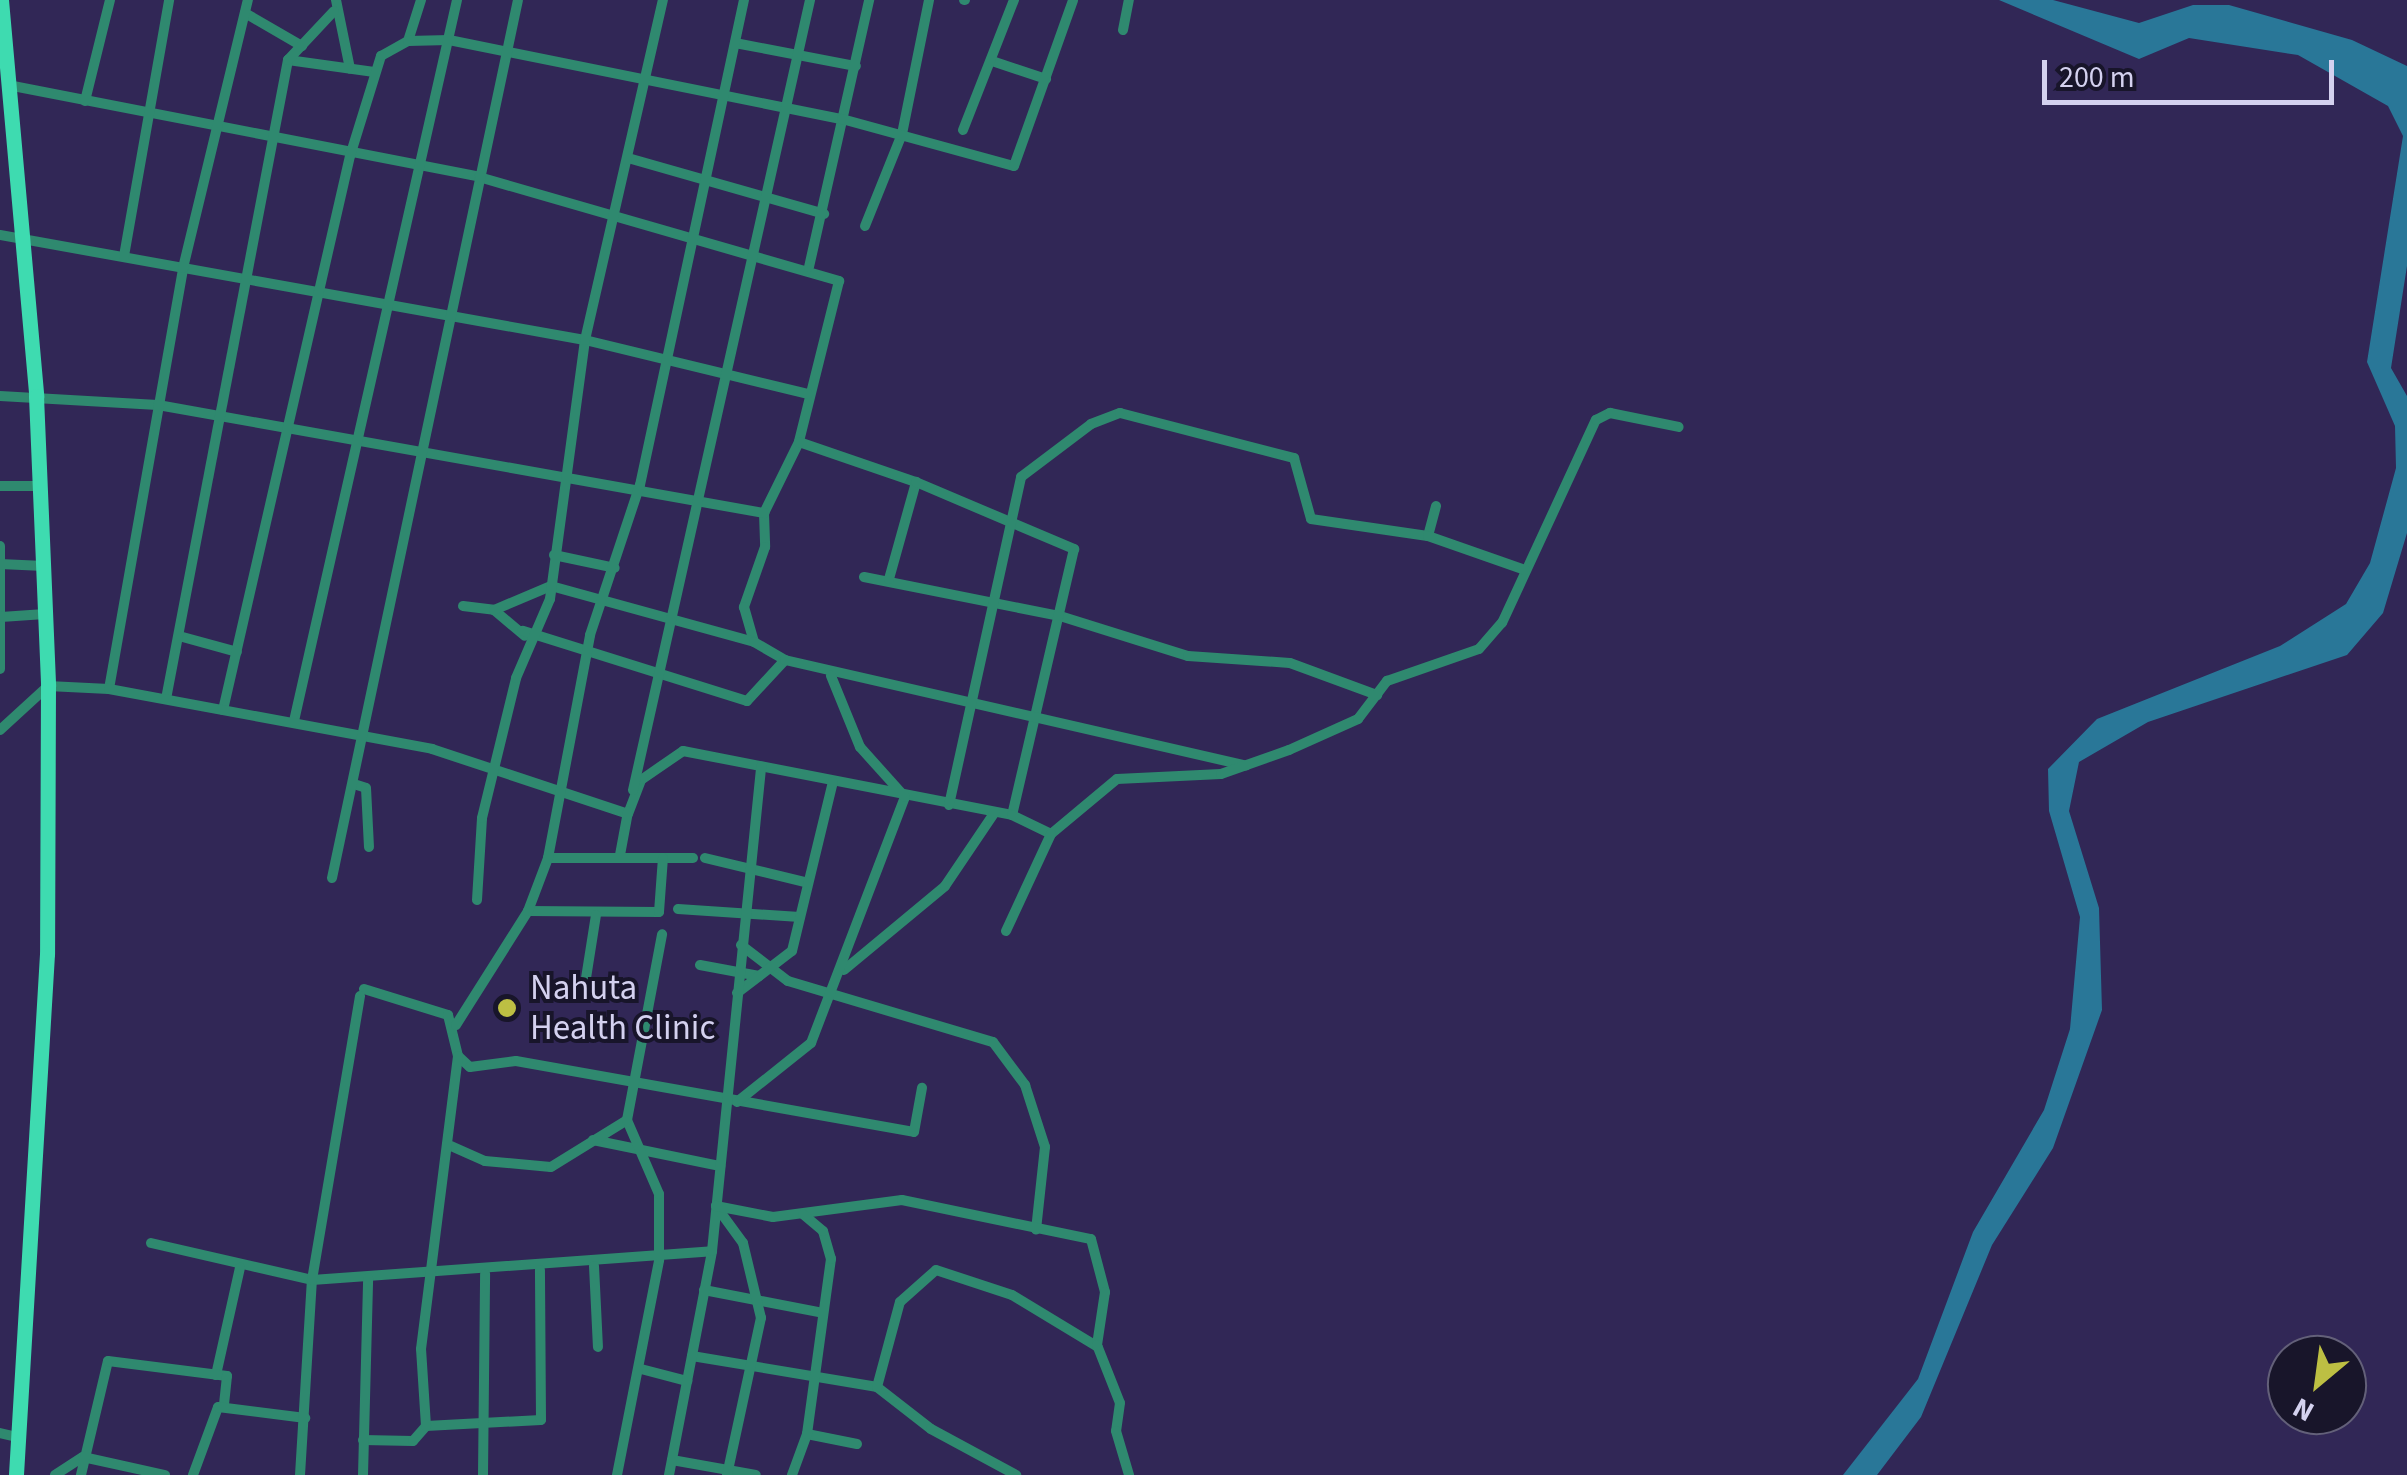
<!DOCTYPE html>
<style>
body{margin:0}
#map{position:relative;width:2407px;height:1475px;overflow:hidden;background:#312756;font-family:"Source Sans 3",sans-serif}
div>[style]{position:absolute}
.water>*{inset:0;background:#297798}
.minor>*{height:10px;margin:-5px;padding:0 5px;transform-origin:5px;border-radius:5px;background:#2f896f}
.primary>*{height:15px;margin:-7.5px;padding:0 7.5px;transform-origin:7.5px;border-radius:7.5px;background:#3edbb0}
.dots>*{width:28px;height:28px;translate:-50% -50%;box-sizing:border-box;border:5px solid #18152a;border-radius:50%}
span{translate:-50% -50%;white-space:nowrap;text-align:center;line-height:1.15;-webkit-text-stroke:8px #18152a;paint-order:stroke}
.poi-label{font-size:35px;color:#d4d1ef}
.left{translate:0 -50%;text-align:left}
.north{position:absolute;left:2267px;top:1335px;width:100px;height:100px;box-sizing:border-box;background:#18152a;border:2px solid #636079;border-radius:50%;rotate:209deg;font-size:28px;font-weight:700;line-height:40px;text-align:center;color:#d4d1ef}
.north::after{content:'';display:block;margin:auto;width:35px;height:45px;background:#bdbf43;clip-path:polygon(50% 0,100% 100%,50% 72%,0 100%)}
.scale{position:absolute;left:2042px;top:60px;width:292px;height:45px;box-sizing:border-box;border:5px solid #d4d1ef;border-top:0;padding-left:12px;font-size:30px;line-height:35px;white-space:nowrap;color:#d4d1ef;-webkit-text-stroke:8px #18152a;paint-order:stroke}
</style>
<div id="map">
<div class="water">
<div style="clip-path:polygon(1999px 0,2053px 0,2139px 23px,2193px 5px,2229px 5px,2352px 40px,2407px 66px,2407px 266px,2391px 368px,2407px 396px,2407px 533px,2383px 613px,2347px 655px,2148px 722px,2079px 762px,2069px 811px,2099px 908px,2102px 1010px,2053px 1148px,1992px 1245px,1921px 1417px,1877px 1475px,1843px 1475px,1918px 1379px,1973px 1232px,2044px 1110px,2070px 1029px,2080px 917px,2049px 811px,2048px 769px,2097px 719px,2280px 646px,2346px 604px,2370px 563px,2396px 468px,2395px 426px,2367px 362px,2403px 136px,2388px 106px,2298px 55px,2189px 38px,2139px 59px)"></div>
</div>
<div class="minor">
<div style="left:336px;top:0;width:70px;rotate:78.5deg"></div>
<div style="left:964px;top:0;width:1px"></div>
<div style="left:245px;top:13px;width:66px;rotate:30.1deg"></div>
<div style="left:1123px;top:30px;width:31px;rotate:-79deg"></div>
<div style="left:408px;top:41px;width:43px;rotate:-72.4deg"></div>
<div style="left:735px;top:43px;width:123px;rotate:10.8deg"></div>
<div style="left:288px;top:60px;width:87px;rotate:7.9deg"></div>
<div style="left:992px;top:61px;width:57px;rotate:18.4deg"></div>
<div style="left:13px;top:86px;width:475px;rotate:11deg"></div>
<div style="left:479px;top:177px;width:375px;rotate:16.1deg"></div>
<div style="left:839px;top:281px;width:166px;rotate:104deg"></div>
<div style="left:799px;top:442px;width:79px;rotate:116.2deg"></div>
<div style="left:764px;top:513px;width:34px;rotate:88deg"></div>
<div style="left:765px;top:547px;width:64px;rotate:109.3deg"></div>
<div style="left:744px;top:607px;width:36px;rotate:74deg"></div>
<div style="left:85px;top:101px;width:104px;rotate:-76.1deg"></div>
<div style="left:963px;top:130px;width:140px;rotate:-68.6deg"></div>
<div style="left:628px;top:158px;width:204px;rotate:15.9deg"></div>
<div style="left:865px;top:226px;width:99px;rotate:-68.1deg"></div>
<div style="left:902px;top:134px;width:137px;rotate:-78.6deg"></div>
<div style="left:0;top:235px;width:594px;rotate:10.18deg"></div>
<div style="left:585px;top:340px;width:229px;rotate:13.6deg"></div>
<div style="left:124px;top:256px;width:260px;rotate:-80deg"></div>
<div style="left:809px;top:267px;width:274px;rotate:-77.3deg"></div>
<div style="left:0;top:396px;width:158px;rotate:3.3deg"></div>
<div style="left:158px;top:405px;width:616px;rotate:10.11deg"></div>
<div style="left:799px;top:442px;width:124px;rotate:18.9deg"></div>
<div style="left:0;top:486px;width:40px"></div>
<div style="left:1428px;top:536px;width:31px;rotate:-75deg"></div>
<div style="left:0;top:546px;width:123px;rotate:90deg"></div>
<div style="left:554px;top:555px;width:62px;rotate:12deg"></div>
<div style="left:0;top:564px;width:44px;rotate:2.6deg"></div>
<div style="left:864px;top:577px;width:200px;rotate:11.3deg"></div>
<div style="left:1060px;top:616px;width:134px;rotate:17.4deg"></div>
<div style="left:1188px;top:656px;width:102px;rotate:3.9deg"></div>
<div style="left:1290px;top:663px;width:93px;rotate:20.2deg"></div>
<div style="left:889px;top:579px;width:101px;rotate:-74.4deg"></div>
<div style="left:916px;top:482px;width:172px;rotate:23deg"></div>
<div style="left:1074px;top:549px;width:273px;rotate:103.1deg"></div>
<div style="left:463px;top:606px;width:31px;rotate:7deg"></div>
<div style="left:494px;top:610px;width:40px;rotate:40deg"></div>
<div style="left:494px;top:610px;width:62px;rotate:-22.8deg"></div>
<div style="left:551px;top:586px;width:211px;rotate:15.4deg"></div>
<div style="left:754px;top:642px;width:36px;rotate:30deg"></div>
<div style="left:785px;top:660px;width:56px;rotate:132.8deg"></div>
<div style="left:747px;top:701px;width:235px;rotate:-162.6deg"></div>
<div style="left:1px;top:617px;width:44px;rotate:-3.9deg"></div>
<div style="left:179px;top:636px;width:60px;rotate:15.4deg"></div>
<div style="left:785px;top:660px;width:473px;rotate:12.9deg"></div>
<div style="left:109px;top:689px;width:427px;rotate:-80deg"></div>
<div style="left:183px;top:268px;width:276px;rotate:-76.4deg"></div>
<div style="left:166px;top:699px;width:651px;rotate:-79.19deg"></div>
<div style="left:288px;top:60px;width:67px;rotate:-46.8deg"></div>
<div style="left:223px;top:710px;width:568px;rotate:-77.09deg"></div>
<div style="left:350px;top:156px;width:105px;rotate:-72.8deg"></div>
<div style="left:381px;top:56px;width:31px;rotate:-29deg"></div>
<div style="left:408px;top:41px;width:41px;rotate:-1.4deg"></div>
<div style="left:449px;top:40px;width:401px;rotate:11.4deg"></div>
<div style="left:842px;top:119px;width:178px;rotate:15.3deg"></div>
<div style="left:1014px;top:166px;width:176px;rotate:-70.4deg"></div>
<div style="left:294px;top:721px;width:739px;rotate:-77.26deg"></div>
<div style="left:0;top:730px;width:65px;rotate:-42.5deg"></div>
<div style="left:48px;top:686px;width:61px;rotate:2.8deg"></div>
<div style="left:109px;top:689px;width:329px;rotate:10.5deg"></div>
<div style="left:432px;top:749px;width:206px;rotate:18.3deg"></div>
<div style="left:628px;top:814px;width:36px;rotate:-69deg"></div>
<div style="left:641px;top:780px;width:51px;rotate:-34.6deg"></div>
<div style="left:683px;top:751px;width:335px;rotate:11deg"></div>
<div style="left:1012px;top:815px;width:43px;rotate:26deg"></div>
<div style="left:1051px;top:834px;width:86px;rotate:-39.8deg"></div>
<div style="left:1117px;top:779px;width:104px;rotate:-2.8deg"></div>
<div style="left:1221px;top:774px;width:72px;rotate:-19.4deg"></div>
<div style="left:1289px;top:750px;width:76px;rotate:-24.2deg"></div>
<div style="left:1358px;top:719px;width:48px;rotate:-52.7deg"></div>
<div style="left:1387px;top:681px;width:97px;rotate:-19.2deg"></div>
<div style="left:1479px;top:649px;width:35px;rotate:-49deg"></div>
<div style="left:1502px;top:623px;width:224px;rotate:-65.2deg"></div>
<div style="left:1596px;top:420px;width:16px;rotate:-27deg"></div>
<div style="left:1610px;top:413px;width:70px;rotate:11.5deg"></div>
<div style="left:357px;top:785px;width:9px;rotate:18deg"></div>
<div style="left:366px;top:788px;width:59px;rotate:87.1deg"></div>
<div style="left:633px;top:790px;width:810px;rotate:-77.37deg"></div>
<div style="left:949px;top:805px;width:336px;rotate:-77.6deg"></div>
<div style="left:1021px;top:477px;width:88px;rotate:-37.1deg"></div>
<div style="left:1091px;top:424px;width:31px;rotate:-21deg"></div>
<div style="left:1120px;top:413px;width:180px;rotate:14.5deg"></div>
<div style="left:1294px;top:458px;width:63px;rotate:74.4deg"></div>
<div style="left:1311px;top:519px;width:118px;rotate:8.3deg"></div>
<div style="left:1428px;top:536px;width:103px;rotate:19.3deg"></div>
<div style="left:620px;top:855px;width:44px;rotate:-79.5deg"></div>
<div style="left:548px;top:858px;width:145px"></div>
<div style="left:705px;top:858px;width:103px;rotate:13.5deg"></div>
<div style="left:332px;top:878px;width:897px;rotate:-78.04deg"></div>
<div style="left:477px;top:900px;width:82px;rotate:-86.5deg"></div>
<div style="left:482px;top:818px;width:144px;rotate:-76.3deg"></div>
<div style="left:516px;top:678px;width:86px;rotate:-66.7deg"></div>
<div style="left:550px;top:599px;width:261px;rotate:-82.3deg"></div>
<div style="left:585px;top:340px;width:349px;rotate:-77.1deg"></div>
<div style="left:678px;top:909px;width:122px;rotate:3.8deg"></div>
<div style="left:528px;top:911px;width:131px;rotate:0.4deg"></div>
<div style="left:659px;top:912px;width:54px;rotate:-85.8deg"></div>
<div style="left:1006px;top:931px;width:107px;rotate:-65.1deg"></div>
<div style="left:741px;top:945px;width:59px;rotate:37.5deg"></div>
<div style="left:788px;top:981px;width:214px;rotate:16.6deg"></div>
<div style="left:993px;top:1042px;width:54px;rotate:53.3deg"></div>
<div style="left:1025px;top:1085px;width:65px;rotate:72.1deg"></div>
<div style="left:1045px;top:1147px;width:83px;rotate:96.2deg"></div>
<div style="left:700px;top:965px;width:60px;rotate:10.6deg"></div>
<div style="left:844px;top:970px;width:131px;rotate:-39.7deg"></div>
<div style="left:945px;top:886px;width:89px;rotate:-56deg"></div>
<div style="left:364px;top:989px;width:88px;rotate:17.2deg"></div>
<div style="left:448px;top:1015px;width:42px;rotate:76.3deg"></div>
<div style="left:458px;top:1056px;width:16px;rotate:43deg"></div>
<div style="left:470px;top:1067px;width:46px;rotate:-7.4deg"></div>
<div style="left:516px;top:1061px;width:404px;rotate:10.1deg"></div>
<div style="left:914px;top:1132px;width:45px;rotate:-79.7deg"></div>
<div style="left:737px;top:993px;width:69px;rotate:-37.4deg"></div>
<div style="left:792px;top:951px;width:174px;rotate:-76.4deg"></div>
<div style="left:583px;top:997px;width:83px;rotate:-81deg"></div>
<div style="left:456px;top:1025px;width:135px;rotate:-57.7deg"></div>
<div style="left:528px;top:911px;width:57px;rotate:-69.3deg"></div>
<div style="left:548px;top:858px;width:227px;rotate:-79.3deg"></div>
<div style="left:590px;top:635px;width:158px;rotate:-71.6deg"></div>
<div style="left:640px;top:485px;width:496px;rotate:-77.9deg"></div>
<div style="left:737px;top:1102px;width:95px;rotate:-38.6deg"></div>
<div style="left:811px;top:1043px;width:263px;rotate:-69.1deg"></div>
<div style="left:905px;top:797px;width:67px;rotate:-132deg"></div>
<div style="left:860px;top:747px;width:77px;rotate:-112.2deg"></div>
<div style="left:593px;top:1140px;width:130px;rotate:11.6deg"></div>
<div style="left:451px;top:1146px;width:37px;rotate:24deg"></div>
<div style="left:485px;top:1161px;width:66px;rotate:5.2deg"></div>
<div style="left:551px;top:1167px;width:89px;rotate:-31.7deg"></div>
<div style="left:151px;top:1243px;width:165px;rotate:12.9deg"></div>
<div style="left:312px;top:1280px;width:401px;rotate:-4.1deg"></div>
<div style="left:594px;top:1266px;width:81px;rotate:87.2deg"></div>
<div style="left:704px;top:1290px;width:121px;rotate:10.9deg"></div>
<div style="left:692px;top:1356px;width:188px;rotate:9.5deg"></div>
<div style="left:877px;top:1387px;width:68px;rotate:37.9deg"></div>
<div style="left:931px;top:1429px;width:97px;rotate:28.4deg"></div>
<div style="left:641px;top:1369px;width:48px;rotate:14.6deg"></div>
<div style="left:216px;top:1375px;width:110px;rotate:-77.4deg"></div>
<div style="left:877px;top:1387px;width:88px;rotate:-74.9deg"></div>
<div style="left:900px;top:1302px;width:48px;rotate:-41.6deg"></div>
<div style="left:936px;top:1270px;width:80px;rotate:18.2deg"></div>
<div style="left:1012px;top:1295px;width:100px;rotate:31.2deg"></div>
<div style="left:426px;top:1426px;width:115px;rotate:-3deg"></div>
<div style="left:541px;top:1420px;width:150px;rotate:-90.4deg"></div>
<div style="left:0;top:1433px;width:18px;rotate:13deg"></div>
<div style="left:807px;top:1434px;width:51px;rotate:11.3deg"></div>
<div style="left:363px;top:1440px;width:50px;rotate:1.1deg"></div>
<div style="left:413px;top:1441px;width:20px;rotate:-49deg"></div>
<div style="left:426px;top:1426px;width:77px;rotate:-93.7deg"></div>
<div style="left:421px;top:1349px;width:295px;rotate:-82.8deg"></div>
<div style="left:672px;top:1460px;width:85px;rotate:10.1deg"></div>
<div style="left:55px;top:1475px;width:33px;rotate:-33deg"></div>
<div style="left:83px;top:1457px;width:84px;rotate:12.4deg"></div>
<div style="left:81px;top:1475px;width:117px;rotate:-76.7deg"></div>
<div style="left:108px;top:1361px;width:120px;rotate:7.2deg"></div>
<div style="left:227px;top:1376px;width:29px;rotate:96deg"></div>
<div style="left:193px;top:1475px;width:72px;rotate:-69.8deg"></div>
<div style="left:218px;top:1407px;width:88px;rotate:7.2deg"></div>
<div style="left:300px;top:1475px;width:195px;rotate:-86.5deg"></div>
<div style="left:312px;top:1280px;width:288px;rotate:-80.4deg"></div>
<div style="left:363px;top:1475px;width:197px;rotate:-88.5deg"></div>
<div style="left:483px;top:1475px;width:201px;rotate:-89.4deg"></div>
<div style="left:617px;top:1475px;width:219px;rotate:-78.9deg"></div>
<div style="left:659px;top:1260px;width:66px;rotate:-90deg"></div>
<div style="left:659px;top:1194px;width:81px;rotate:-113.4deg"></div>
<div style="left:627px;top:1120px;width:189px;rotate:-79.3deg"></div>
<div style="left:669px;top:1475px;width:228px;rotate:-79.1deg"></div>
<div style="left:712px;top:1251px;width:487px;rotate:-84.2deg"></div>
<div style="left:727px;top:1475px;width:161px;rotate:-77.8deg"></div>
<div style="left:761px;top:1318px;width:77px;rotate:-103.5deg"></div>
<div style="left:743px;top:1243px;width:46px;rotate:-126.1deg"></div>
<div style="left:716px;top:1206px;width:58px;rotate:10.9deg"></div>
<div style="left:773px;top:1217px;width:130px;rotate:-7.5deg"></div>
<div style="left:902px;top:1200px;width:193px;rotate:11.7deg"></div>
<div style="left:1091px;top:1239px;width:55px;rotate:75.2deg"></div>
<div style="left:1105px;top:1292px;width:54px;rotate:98.6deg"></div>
<div style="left:1097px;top:1345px;width:62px;rotate:68.4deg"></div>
<div style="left:1120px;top:1403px;width:28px;rotate:98deg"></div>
<div style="left:1116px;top:1431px;width:46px;rotate:73.5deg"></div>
<div style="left:792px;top:1475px;width:44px;rotate:-69.9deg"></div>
<div style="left:807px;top:1434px;width:177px;rotate:-82.2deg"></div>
<div style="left:831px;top:1259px;width:29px;rotate:-106deg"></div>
<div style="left:823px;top:1231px;width:26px;rotate:-140deg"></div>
</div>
<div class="primary">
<div style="left:1px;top:0;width:398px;rotate:84.9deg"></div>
<div style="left:36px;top:396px;width:290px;rotate:87.6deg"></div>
<div style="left:48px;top:686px;width:268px;rotate:90.2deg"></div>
<div style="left:47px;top:954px;width:522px;rotate:93.41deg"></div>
</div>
<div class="dots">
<div style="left:507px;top:1008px;background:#bdbf43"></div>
</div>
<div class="poi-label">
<span class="left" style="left:530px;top:1008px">Nahuta<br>Health Clinic</span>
</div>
<div class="north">N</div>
<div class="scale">200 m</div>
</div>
